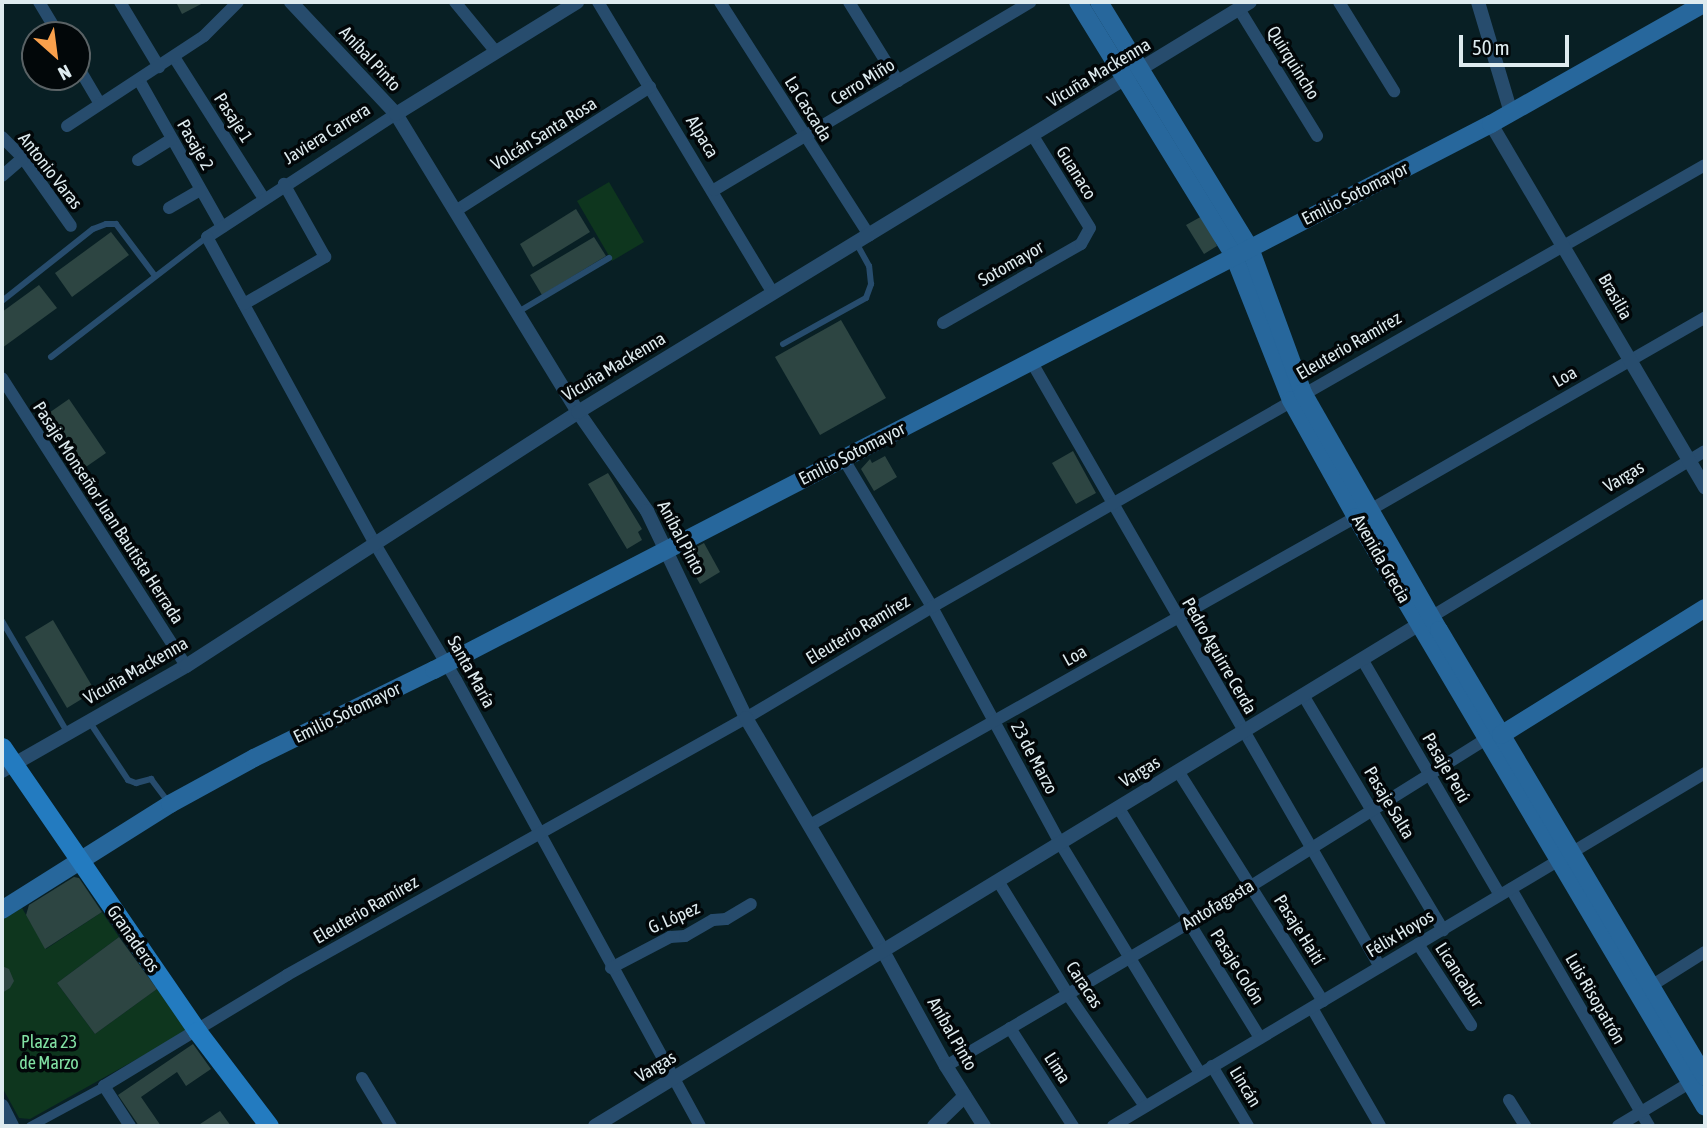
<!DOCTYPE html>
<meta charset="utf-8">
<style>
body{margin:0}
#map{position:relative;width:1707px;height:1128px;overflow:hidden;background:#081f24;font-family:"Asap Condensed",sans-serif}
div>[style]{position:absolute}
.green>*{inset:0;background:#0e361e}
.building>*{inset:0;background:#2d4542}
.service>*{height:6px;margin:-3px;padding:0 3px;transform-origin:3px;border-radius:3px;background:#274c6d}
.pedestrian>*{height:9px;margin:-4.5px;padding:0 4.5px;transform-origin:4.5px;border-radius:4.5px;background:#274c6d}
.minor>*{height:12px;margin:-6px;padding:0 6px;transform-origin:6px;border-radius:6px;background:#274c6d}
.tertiary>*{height:14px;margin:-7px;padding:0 7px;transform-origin:7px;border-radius:7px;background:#274c6d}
.secondary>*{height:18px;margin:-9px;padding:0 9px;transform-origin:9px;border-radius:9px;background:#27679c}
.primary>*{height:19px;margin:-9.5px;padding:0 9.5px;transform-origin:9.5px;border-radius:9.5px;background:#237bc0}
span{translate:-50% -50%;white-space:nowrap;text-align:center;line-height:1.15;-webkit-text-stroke:7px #020709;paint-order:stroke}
.street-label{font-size:18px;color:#deebef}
.park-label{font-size:18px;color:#81e1a3}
.frame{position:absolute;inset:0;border:4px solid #deebef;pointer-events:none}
.north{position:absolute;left:21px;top:21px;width:70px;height:70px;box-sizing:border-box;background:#020709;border:2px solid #5a6265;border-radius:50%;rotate:152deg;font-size:19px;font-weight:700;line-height:28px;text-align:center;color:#deebef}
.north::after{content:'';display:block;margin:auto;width:24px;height:32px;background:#f9a04c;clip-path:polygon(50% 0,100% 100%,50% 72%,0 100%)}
.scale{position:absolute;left:1459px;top:35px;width:110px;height:32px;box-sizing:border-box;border:4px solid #deebef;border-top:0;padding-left:9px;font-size:21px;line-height:24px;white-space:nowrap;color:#deebef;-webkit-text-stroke:5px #020709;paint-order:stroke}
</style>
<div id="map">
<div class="green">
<div style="clip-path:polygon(609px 182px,644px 242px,612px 261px,577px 201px)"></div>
<div style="clip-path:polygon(22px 908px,46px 949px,102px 912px,119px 937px,57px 983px,95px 1034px,157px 989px,187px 1031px,30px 1119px,19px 1118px,2px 1087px,2px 920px)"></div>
</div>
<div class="building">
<div style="clip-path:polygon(176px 2px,205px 2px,182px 14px)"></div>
<div style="clip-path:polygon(576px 209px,590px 232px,533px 267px,520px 244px)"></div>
<div style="clip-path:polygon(1204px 215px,1217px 246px,1204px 254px,1186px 225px)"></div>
<div style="clip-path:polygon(111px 232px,129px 255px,72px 297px,55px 273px)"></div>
<div style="clip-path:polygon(594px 237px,606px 256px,542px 295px,530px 275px)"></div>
<div style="clip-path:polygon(39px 285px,57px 308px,2px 348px,2px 312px)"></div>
<div style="clip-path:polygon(841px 320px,886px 398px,820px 435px,775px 357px)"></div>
<div style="clip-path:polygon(69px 399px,106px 453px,83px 469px,46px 415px)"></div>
<div style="clip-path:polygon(1073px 451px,1096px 493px,1076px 504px,1052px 463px)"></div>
<div style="clip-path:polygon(885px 456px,897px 477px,874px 491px,861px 469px,870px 459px,872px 463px)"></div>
<div style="clip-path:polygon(608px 473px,642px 529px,638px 532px,642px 540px,627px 549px,588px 484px)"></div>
<div style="clip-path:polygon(704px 543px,720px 572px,700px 584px,685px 558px,687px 552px)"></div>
<div style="clip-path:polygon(53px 620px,95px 691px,67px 708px,25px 637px)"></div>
<div style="clip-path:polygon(74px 877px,79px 878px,102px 912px,45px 949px,26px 915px,29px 905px)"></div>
<div style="clip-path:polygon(119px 937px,157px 989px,95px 1034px,57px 983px)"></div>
<div style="clip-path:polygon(2px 966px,9px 969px,14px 981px,10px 988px,2px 993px)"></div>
<div style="clip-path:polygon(193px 1044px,211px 1069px,186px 1086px,177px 1072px,141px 1097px,161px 1126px,139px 1126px,118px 1095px)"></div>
<div style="clip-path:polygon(220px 1111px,231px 1126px,197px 1126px)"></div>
</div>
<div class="service">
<div style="left:2px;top:301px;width:116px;rotate:-38.4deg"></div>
<div style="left:93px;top:229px;width:14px;rotate:-21deg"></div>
<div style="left:106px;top:224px;width:10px"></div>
<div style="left:116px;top:224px;width:65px;rotate:53.1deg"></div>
<div style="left:518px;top:312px;width:106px;rotate:-30.7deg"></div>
<div style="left:783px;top:344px;width:95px;rotate:-29deg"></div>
<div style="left:866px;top:298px;width:15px;rotate:-70deg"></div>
<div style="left:871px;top:284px;width:18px;rotate:-96deg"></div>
<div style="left:869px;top:266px;width:26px;rotate:-119deg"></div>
<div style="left:51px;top:357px;width:197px;rotate:-37.6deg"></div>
<div style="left:2px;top:621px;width:129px;rotate:59.6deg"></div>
<div style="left:89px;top:721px;width:71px;rotate:56.5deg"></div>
<div style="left:128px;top:780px;width:9px;rotate:21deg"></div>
<div style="left:136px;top:783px;width:16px;rotate:-15deg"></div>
<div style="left:151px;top:779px;width:30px;rotate:53deg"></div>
</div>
<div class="pedestrian">
<div style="left:30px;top:1126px;width:84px;rotate:-28.4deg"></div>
</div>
<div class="minor">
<div style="left:39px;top:2px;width:39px;rotate:59deg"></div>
<div style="left:120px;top:2px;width:76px;rotate:59deg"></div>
<div style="left:455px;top:2px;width:65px;rotate:50.6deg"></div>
<div style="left:598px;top:2px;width:340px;rotate:59deg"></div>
<div style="left:720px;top:2px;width:277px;rotate:57.4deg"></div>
<div style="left:849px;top:2px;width:93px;rotate:58.2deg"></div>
<div style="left:1339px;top:2px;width:105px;rotate:58.3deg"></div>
<div style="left:1239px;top:9px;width:149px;rotate:58.4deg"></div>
<div style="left:174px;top:57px;width:166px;rotate:57.6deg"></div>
<div style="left:77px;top:65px;width:45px;rotate:59.5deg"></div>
<div style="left:139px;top:80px;width:169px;rotate:60.5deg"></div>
<div style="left:396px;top:114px;width:225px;rotate:146.9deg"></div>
<div style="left:207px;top:237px;width:350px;rotate:61.3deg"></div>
<div style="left:375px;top:544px;width:158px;rotate:59.2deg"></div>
<div style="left:456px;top:680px;width:508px;rotate:61.32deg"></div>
<div style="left:67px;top:126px;width:164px;rotate:-33.3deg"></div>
<div style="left:204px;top:36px;width:48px;rotate:-45deg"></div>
<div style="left:2px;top:137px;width:30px;rotate:45deg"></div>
<div style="left:23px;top:158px;width:83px;rotate:54.8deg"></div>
<div style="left:138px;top:160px;width:39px;rotate:-32deg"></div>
<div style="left:2px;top:176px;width:28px;rotate:-41deg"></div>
<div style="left:714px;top:190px;width:368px;rotate:-30.7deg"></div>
<div style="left:169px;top:208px;width:36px;rotate:-30deg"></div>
<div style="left:457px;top:210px;width:229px;rotate:-32.5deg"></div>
<div style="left:244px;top:304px;width:94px;rotate:-30.1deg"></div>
<div style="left:325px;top:257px;width:84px;rotate:-119.3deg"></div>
<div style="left:943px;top:323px;width:159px;rotate:-29.8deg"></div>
<div style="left:1081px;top:244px;width:18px;rotate:-61deg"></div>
<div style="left:1090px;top:228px;width:108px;rotate:-121.8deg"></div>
<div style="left:1031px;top:361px;width:699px;rotate:60.06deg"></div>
<div style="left:2px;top:378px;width:342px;rotate:57.4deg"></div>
<div style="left:843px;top:458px;width:174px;rotate:59.1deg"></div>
<div style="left:932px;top:607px;width:268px;rotate:61.5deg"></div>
<div style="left:1060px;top:843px;width:268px;rotate:58.7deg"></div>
<div style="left:1370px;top:510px;width:387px;rotate:-29.9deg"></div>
<div style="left:1431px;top:617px;width:320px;rotate:-31.2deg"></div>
<div style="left:1362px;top:659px;width:273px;rotate:59.7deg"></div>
<div style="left:1303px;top:695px;width:274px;rotate:59.2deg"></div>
<div style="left:1178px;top:771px;width:272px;rotate:57.8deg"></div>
<div style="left:1118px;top:807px;width:271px;rotate:58.4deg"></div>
<div style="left:810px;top:825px;width:627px;rotate:-29.43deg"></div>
<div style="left:998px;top:881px;width:135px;rotate:58.3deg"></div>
<div style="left:1069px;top:996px;width:134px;rotate:55.4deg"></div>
<div style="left:1511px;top:889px;width:274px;rotate:59.8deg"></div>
<div style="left:1418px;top:944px;width:97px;rotate:56.8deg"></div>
<div style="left:611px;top:968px;width:67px;rotate:-27.7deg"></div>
<div style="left:670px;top:937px;width:15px;rotate:-4deg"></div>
<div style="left:685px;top:936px;width:32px;rotate:-30deg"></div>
<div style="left:713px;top:920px;width:13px;rotate:-4deg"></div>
<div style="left:726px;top:919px;width:29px;rotate:-31deg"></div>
<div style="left:1651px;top:986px;width:64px;rotate:-32.2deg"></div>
<div style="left:1312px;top:1008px;width:136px;rotate:60deg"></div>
<div style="left:1010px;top:1028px;width:117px;rotate:57.3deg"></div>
<div style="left:946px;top:1066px;width:354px;rotate:-30.5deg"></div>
<div style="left:1251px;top:886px;width:277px;rotate:-32deg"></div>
<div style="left:1212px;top:1066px;width:70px;rotate:59deg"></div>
<div style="left:362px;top:1078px;width:56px;rotate:58.9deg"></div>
<div style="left:1509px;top:1100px;width:31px;rotate:58deg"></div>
<div style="left:130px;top:1126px;width:48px;rotate:-123deg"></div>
<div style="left:104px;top:1086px;width:214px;rotate:-31.2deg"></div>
<div style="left:287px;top:975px;width:526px;rotate:-29.25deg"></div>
<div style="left:746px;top:718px;width:217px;rotate:-30.8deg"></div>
<div style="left:932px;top:607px;width:890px;rotate:-29.76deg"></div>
<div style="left:1113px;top:1126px;width:689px;rotate:-30.81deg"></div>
<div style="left:1618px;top:1126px;width:85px;rotate:-31.1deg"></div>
</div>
<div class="tertiary">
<div style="left:291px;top:2px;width:154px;rotate:46.8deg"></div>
<div style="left:396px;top:114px;width:349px;rotate:58.6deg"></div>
<div style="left:578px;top:412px;width:121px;rotate:55.1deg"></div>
<div style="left:647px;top:511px;width:229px;rotate:64.4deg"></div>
<div style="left:746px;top:718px;width:270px;rotate:59.5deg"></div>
<div style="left:883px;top:951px;width:131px;rotate:61.3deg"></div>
<div style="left:946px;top:1066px;width:71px;rotate:57.7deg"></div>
<div style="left:1478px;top:2px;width:116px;rotate:73.4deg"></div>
<div style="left:396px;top:114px;width:213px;rotate:-31.7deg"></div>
<div style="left:1491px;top:124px;width:422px;rotate:59.5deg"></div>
<div style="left:2px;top:771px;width:212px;rotate:-29.7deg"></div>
<div style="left:186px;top:666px;width:467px;rotate:-32.9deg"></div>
<div style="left:578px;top:412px;width:787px;rotate:-31.39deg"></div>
<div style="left:2px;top:1106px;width:22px;rotate:63deg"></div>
<div style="left:595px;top:1126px;width:975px;rotate:-31.33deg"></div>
<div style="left:934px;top:1126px;width:43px;rotate:-44.1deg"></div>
</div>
<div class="secondary">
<div style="left:1078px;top:2px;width:298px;rotate:58.4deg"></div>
<div style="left:1234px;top:256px;width:155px;rotate:68.4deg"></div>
<div style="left:1291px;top:400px;width:134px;rotate:60.9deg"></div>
<div style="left:1356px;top:517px;width:685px;rotate:59.39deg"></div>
<div style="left:1099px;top:2px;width:289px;rotate:58.5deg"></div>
<div style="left:1250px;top:248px;width:154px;rotate:69.9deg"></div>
<div style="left:1303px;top:393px;width:273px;rotate:60.2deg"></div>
<div style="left:1439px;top:630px;width:520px;rotate:59.24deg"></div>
<div style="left:1501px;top:735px;width:240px;rotate:-31.9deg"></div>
<div style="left:2px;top:910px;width:199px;rotate:-32.2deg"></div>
<div style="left:170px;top:804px;width:96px;rotate:-28.7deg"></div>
<div style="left:254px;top:758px;width:200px;rotate:-26.1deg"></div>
<div style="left:434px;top:670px;width:1190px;rotate:-27.32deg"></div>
<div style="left:1491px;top:124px;width:246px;rotate:-29.5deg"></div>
</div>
<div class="primary">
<div style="left:2px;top:747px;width:345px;rotate:55.5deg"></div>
<div style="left:197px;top:1031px;width:119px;rotate:52.8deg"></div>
</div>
<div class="street-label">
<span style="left:370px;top:59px;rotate:47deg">Aníbal Pinto</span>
<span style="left:1293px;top:63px;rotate:58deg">Quirquincho</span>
<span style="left:1099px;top:73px;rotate:-31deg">Vicuña Mackenna</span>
<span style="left:863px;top:82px;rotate:-32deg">Cerro Miño</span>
<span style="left:808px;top:109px;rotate:58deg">La Cascada</span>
<span style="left:233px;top:118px;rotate:57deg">Pasaje 1</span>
<span style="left:327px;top:134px;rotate:-32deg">Javiera Carrera</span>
<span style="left:544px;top:134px;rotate:-32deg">Volcán Santa Rosa</span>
<span style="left:702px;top:137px;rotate:59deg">Alpaca</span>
<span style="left:195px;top:145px;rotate:60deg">Pasaje 2</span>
<span style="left:50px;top:171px;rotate:52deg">Antonio Varas</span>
<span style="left:1076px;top:173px;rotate:58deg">Guanaco</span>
<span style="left:1355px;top:194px;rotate:-27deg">Emilio Sotomayor</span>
<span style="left:1011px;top:264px;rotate:-30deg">Sotomayor</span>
<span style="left:1615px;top:297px;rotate:60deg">Brasilia</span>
<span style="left:1349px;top:346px;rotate:-30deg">Eleuterio Ramírez</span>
<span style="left:614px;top:367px;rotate:-31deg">Vicuña Mackenna</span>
<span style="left:1565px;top:377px;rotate:-30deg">Loa</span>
<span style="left:852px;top:454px;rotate:-27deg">Emilio Sotomayor</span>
<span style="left:1624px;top:477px;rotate:-31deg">Vargas</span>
<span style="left:108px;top:513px;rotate:57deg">Pasaje Monseñor Juan Bautista Herrada</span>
<span style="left:681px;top:538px;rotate:62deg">Aníbal Pinto</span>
<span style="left:1381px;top:559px;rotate:60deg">Avenida Grecia</span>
<span style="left:858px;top:630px;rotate:-31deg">Eleuterio Ramírez</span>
<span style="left:1075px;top:656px;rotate:-29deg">Loa</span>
<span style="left:1219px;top:656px;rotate:60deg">Pedro Aguirre Cerda</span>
<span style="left:136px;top:671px;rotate:-30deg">Vicuña Mackenna</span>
<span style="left:471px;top:672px;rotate:61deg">Santa María</span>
<span style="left:347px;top:713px;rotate:-26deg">Emilio Sotomayor</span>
<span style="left:1034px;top:758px;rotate:62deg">23 de Marzo</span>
<span style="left:1446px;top:768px;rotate:60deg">Pasaje Perú</span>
<span style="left:1140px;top:772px;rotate:-31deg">Vargas</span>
<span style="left:1389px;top:803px;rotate:59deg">Pasaje Salta</span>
<span style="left:1218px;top:905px;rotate:-31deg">Antofagasta</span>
<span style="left:366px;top:910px;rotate:-30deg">Eleuterio Ramírez</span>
<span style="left:674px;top:918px;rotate:-24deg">G. López</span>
<span style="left:1299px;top:930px;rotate:58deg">Pasaje Haití</span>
<span style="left:1400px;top:934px;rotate:-31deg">Félix Hoyos</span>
<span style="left:133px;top:939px;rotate:55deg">Granaderos</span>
<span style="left:1237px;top:967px;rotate:58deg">Pasaje Colón</span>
<span style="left:1459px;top:975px;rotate:57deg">Licancabur</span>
<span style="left:1084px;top:985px;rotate:57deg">Caracas</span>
<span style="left:1595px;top:999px;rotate:60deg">Luis Risopatrón</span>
<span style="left:952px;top:1034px;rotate:60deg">Aníbal Pinto</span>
<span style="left:656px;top:1067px;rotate:-31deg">Vargas</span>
<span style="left:1057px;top:1068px;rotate:57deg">Lima</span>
<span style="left:1245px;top:1087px;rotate:59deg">Lincán</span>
</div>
<div class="park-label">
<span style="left:49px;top:1053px">Plaza 23<br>de Marzo</span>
</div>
<div class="frame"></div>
<div class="north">N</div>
<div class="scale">50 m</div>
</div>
